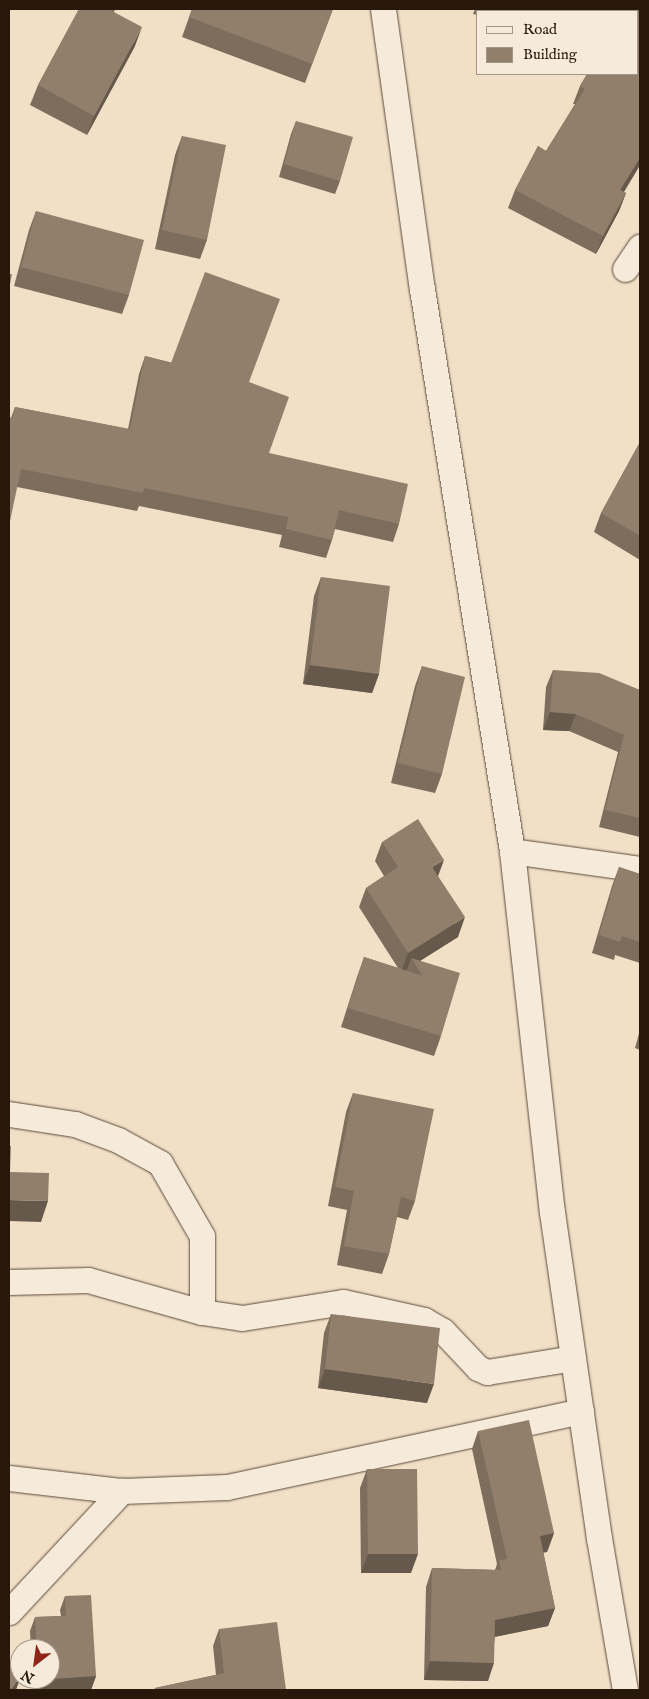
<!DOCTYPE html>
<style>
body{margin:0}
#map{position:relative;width:649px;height:1699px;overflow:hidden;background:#f1dfc6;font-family:"IM FELL English",serif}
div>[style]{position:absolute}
.roads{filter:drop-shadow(0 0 1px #5a4a3a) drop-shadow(0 0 1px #5a4a3a)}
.street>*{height:25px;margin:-12.5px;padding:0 12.5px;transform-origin:12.5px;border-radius:12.5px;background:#f6eada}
.wall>*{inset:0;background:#7d6d5d}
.shaded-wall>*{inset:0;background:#66594c}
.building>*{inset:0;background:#917f6c}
span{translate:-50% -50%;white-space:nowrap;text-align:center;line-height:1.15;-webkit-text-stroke:5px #f6eada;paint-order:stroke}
.frame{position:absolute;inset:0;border:10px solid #28180b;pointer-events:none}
.legend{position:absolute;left:476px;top:10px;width:162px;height:65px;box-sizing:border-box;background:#f6eada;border:1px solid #a49687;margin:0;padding:6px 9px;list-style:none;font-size:15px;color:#28180b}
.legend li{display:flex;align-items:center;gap:10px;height:25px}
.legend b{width:25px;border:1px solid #a49687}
.north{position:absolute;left:10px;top:1639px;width:50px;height:50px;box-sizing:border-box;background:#f6eada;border:1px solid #a49687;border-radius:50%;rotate:210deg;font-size:14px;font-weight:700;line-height:20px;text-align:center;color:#28180b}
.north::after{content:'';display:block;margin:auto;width:18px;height:22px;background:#8f2418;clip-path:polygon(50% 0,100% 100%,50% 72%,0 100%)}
</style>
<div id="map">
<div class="roads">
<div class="street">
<div style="left:383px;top:9px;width:283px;rotate:82.1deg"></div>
<div style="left:422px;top:289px;width:569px;rotate:80.9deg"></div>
<div style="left:512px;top:851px;width:363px;rotate:83.7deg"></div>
<div style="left:552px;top:1212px;width:329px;rotate:81.8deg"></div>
<div style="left:599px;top:1538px;width:154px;rotate:80.3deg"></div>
<div style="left:625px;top:269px;width:27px;rotate:-56deg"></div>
<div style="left:512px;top:851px;width:129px;rotate:8deg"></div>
<div style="left:9px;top:1114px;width:67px;rotate:8.6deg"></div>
<div style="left:75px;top:1124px;width:46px;rotate:20.4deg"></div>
<div style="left:118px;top:1140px;width:48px;rotate:28.7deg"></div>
<div style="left:160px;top:1163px;width:84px;rotate:60.1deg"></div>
<div style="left:202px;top:1236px;width:76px;rotate:90deg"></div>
<div style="left:9px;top:1282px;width:79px;rotate:-1.5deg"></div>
<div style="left:88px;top:1280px;width:118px;rotate:15.7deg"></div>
<div style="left:202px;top:1312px;width:40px;rotate:8.5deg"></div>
<div style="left:242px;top:1318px;width:102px;rotate:-9deg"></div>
<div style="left:343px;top:1302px;width:83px;rotate:12.5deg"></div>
<div style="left:424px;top:1320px;width:22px;rotate:30deg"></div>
<div style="left:443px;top:1331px;width:51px;rotate:46.6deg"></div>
<div style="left:478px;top:1368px;width:10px;rotate:24deg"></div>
<div style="left:487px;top:1372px;width:87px;rotate:-9.2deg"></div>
<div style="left:9px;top:1478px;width:114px;rotate:6.6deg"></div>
<div style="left:122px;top:1491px;width:105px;rotate:-2.2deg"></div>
<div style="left:227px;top:1487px;width:362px;rotate:-12.1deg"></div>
<div style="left:9px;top:1612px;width:166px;rotate:-47deg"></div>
</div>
</div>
<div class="wall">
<div style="clip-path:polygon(79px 9px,115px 9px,114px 12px,135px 46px,87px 135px,30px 105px,38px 85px)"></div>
<div style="clip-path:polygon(192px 9px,333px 9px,305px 83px,182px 37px)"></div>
<div style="clip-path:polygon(475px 9px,579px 9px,579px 11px,478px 11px,478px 15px,473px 14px)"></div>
<div style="clip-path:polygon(638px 9px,640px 9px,640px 165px,624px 192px,626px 193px,619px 211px,596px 254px,508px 208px,515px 190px,538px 146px,546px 151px,575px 104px,573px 104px,580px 86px,587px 74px,638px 74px,638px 11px,637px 11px)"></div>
<div style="clip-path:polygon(296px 121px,340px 181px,335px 194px,279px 177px,291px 134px)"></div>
<div style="clip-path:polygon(182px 136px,207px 240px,200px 259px,155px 249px,175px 155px)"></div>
<div style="clip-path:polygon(36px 211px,129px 295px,122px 314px,14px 286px,29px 230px)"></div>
<div style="clip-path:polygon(145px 356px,249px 382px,269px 453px,399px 524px,393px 542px,335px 529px,332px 540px,326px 558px,279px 547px,282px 535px,139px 506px,137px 511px,17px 487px,11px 418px,15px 407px,128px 429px,139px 374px)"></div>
<div style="clip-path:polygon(640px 442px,640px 560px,594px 532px,601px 513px)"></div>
<div style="clip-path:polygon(321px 577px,379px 674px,372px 693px,303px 684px,314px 596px)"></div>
<div style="clip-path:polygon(422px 666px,442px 774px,435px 793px,391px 783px,415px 686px)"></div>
<div style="clip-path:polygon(553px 670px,640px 690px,640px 837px,599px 827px,618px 752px,569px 731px,543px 730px,546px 687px)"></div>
<div style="clip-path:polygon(382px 842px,438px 876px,458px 937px,420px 961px,441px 1036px,434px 1056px,341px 1027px,357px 977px,364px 957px,398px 968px,359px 907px,366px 888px,384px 876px,375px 861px)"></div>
<div style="clip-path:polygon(619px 867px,640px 874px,640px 963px,615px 955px,614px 960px,592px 953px,612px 886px)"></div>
<div style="clip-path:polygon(640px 1030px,640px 1050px,635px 1048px)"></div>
<div style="clip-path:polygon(353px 1093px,415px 1201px,408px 1220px,397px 1217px,389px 1254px,382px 1274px,337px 1265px,347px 1210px,328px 1206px,346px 1112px)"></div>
<div style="clip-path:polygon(331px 1314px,427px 1403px,318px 1388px,324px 1333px)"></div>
<div style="clip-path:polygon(478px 1431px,554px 1533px,547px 1552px,543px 1552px,555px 1608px,548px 1626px,495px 1637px,488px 1681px,424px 1680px,426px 1587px,432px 1568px,495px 1570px,497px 1564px,472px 1449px)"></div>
<div style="clip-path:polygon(367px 1469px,411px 1573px,361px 1573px,360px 1488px)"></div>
<div style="clip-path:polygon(65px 1596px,96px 1676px,91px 1690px,34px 1690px,33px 1679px,50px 1679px,50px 1649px,31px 1649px,30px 1631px,35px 1617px,61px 1616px,60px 1610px)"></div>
<div style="clip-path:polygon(219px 1629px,286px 1690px,154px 1690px,155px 1688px,216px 1675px,213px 1646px)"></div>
</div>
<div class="shaded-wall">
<div style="clip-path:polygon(142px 27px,135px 46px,87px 135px,94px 116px)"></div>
<div style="clip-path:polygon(640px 158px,640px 165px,614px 208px,620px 190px)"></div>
<div style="clip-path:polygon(626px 193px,619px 211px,596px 254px,603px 236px)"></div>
<div style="clip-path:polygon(310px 665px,379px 674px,372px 693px,303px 684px)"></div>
<div style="clip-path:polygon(550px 712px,576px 714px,569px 731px,543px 730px)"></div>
<div style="clip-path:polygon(444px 860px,437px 879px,432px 867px)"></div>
<div style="clip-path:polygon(465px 917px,458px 937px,415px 964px,411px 958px,407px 969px,401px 973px,408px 953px)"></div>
<div style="clip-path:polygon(9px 1200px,48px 1201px,41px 1222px,9px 1221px)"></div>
<div style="clip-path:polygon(325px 1369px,434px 1384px,427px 1403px,318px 1388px)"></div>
<div style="clip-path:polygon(554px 1533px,547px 1552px,533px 1555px,540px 1536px)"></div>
<div style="clip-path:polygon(368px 1554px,418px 1554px,411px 1573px,361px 1573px)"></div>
<div style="clip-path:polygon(555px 1608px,548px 1626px,488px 1638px,495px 1620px)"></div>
<div style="clip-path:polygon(430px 1661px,494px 1663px,488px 1681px,424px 1680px)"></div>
<div style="clip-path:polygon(96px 1676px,91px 1690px,36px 1690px,39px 1680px)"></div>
<div style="clip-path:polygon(20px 1677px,20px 1679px,16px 1690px,10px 1690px)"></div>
</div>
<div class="building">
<div style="clip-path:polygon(79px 9px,114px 9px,112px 11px,142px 27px,94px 116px,38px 85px)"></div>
<div style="clip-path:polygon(192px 9px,333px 9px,312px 64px,189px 17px)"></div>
<div style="clip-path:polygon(509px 9px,579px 9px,579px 11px,518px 11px)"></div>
<div style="clip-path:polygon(639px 9px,640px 9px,640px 158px,620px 190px,626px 193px,603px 236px,515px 190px,538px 146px,546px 151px,585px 89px,580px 86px,587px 74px,638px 74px,638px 15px)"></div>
<div style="clip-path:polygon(296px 121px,353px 137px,340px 181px,284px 164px)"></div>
<div style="clip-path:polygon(182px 136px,226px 145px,207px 240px,162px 230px)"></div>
<div style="clip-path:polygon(36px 211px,144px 240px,129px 295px,21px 267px)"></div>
<div style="clip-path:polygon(205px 272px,280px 299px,249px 382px,289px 397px,269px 453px,408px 484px,399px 524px,339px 510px,332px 540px,286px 529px,288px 517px,144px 488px,143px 493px,21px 469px,9px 526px,9px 417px,13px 418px,15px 407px,130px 429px,145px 356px,171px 363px)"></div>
<div style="clip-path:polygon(9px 274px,12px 274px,9px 290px)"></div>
<div style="clip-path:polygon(640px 442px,640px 536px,601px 513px)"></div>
<div style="clip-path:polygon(321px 577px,390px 586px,379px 674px,310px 665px)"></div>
<div style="clip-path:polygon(422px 666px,465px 677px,442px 774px,398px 763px)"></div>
<div style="clip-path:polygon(553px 670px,599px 673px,640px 690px,640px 818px,605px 810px,624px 735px,576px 714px,550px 712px)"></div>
<div style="clip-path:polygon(418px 819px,444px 860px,432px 867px,465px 917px,408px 953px,366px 888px,398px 867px,382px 842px)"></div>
<div style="clip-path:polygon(619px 867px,640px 874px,640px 942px,622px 936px,620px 942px,599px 935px)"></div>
<div style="clip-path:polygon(364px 957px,423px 976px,411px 958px,460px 973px,441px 1036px,348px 1008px)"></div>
<div style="clip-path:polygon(353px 1093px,434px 1109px,415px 1201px,401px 1197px,389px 1254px,344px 1246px,354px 1191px,335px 1187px)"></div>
<div style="clip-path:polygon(9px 1146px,11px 1146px,10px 1172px,49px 1173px,48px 1201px,9px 1200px)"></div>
<div style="clip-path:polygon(331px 1314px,440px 1328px,434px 1384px,325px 1369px)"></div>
<div style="clip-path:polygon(529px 1420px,554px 1533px,540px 1536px,555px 1608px,495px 1620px,494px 1663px,430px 1661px,432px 1568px,501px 1570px,499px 1560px,507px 1559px,478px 1431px)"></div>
<div style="clip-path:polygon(367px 1469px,417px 1469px,418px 1554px,368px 1554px)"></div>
<div style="clip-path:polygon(91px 1595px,96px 1676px,50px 1679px,50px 1649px,37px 1649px,35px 1617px,66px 1616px,65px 1596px)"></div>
<div style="clip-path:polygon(277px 1622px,286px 1690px,155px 1690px,155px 1688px,224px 1673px,219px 1629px)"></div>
<div style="clip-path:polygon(9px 1665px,20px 1673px,20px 1677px,10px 1690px,9px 1690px)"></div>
</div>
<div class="frame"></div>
<ul class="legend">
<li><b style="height:6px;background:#f6eada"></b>Road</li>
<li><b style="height:14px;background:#917f6c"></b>Building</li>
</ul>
<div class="north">N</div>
</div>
